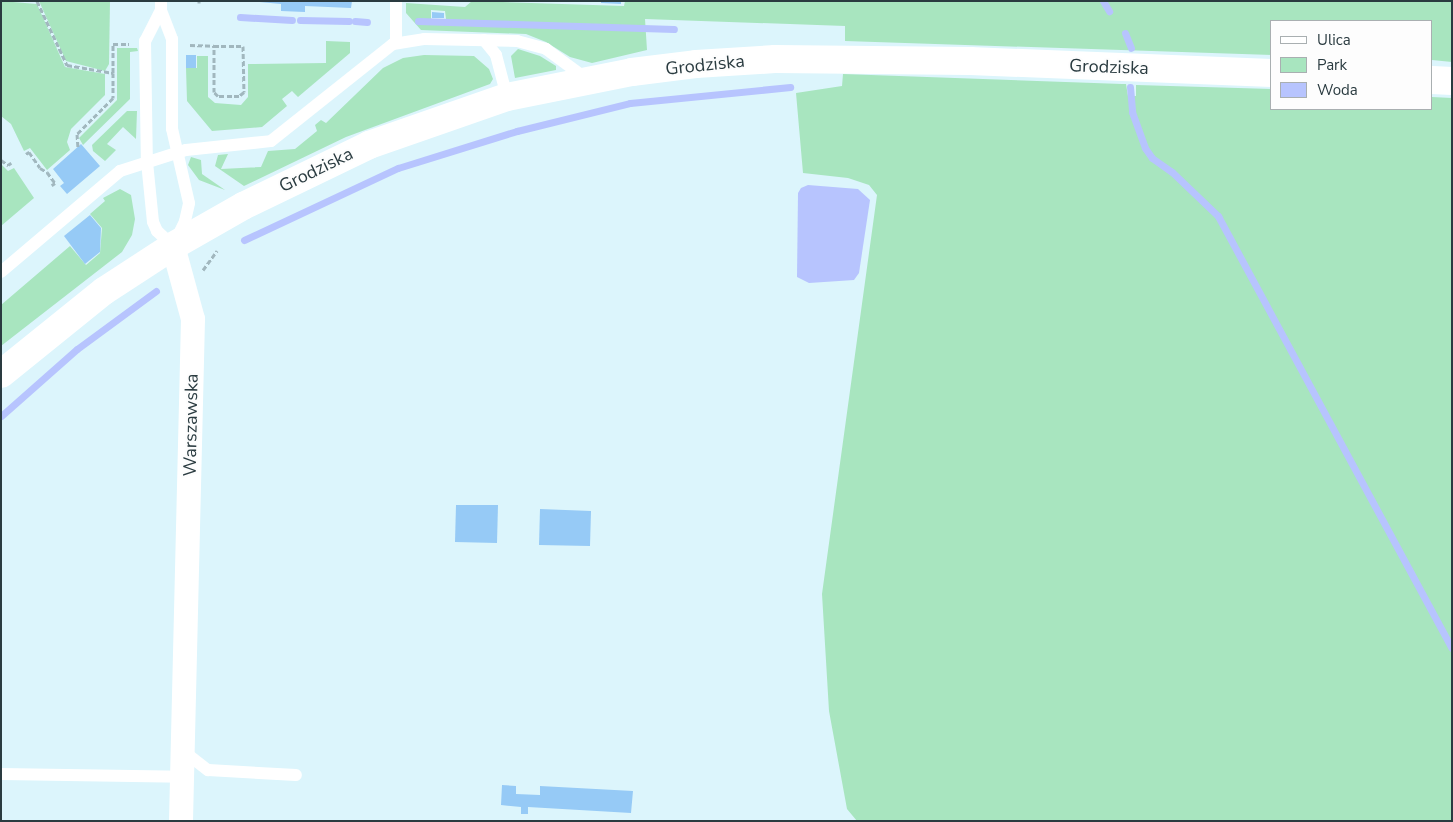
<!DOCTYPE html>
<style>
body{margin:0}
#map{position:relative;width:1453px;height:822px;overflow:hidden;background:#dcf5fc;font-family:"Nunito Sans",sans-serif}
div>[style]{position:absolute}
.green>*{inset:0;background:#a8e5bf}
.water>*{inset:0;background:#b7c4fe}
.stream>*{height:7px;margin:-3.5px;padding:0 3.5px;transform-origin:3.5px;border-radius:3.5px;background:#b7c4fe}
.building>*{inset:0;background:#96caf6}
.path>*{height:3px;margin-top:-1.5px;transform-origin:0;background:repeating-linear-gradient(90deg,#a1b7be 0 5px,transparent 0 7.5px)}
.lane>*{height:12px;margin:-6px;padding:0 6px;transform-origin:6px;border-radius:6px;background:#fff}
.street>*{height:24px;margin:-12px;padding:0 12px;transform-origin:12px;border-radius:12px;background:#fff}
.secondary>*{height:28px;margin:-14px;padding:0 14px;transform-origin:14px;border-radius:14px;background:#fff}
span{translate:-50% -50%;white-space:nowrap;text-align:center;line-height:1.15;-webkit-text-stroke:4px #fdfdfd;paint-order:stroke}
.street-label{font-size:18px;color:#2a3b40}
.frame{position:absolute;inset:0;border:2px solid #2a3b40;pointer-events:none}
.legend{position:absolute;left:1270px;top:20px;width:162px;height:90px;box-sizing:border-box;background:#fdfdfd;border:1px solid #a9afb1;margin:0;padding:6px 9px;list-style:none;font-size:15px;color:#2a3b40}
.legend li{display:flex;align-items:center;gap:10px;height:25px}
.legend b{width:25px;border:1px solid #a9afb1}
</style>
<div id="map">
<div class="green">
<div style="clip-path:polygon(1px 1px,37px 4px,65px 67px,105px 74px,105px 95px,71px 129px,67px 142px,70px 150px,47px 170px,30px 148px,24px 151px,11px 124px,1px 116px)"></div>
<div style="clip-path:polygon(39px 1px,110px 1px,109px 64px,105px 71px,66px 61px)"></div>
<div style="clip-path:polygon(evenodd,472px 1px,624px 6px,625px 1px,1452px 1px,1452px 62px,1432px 60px,1432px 21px,1272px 21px,1272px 55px,845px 41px,845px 26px,645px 19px,647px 50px,592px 63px,570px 57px,546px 42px,526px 34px,421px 30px,406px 13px,406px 3px,465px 7px,472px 1px,431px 10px,445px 11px,446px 19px,431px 19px,431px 10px)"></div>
<div style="clip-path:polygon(326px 41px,350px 42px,350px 53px,298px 97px,292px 91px,282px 99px,287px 106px,262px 127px,212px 131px,187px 101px,186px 68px,197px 68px,197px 56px,208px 56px,208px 97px,215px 103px,241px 105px,248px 97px,248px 64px,326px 63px)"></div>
<div style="clip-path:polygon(117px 48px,137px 48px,138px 51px,130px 52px,130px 99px,83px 145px,79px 138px,117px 100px)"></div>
<div style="clip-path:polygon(518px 49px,540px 56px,556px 66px,556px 70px,515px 78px,511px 56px)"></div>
<div style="clip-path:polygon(424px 55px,474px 56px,489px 69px,493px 79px,490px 84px,346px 137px,244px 186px,215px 166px,218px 155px,228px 154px,221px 169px,261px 167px,268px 151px,295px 149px,317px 131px,315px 125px,321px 120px,326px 123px,383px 68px,403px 58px)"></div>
<div style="clip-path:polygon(843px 74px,1122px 84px,1126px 84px,1128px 96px,1136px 96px,1136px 85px,1272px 89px,1272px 109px,1432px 109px,1432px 97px,1452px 98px,1452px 821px,857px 821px,847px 809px,829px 711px,822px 594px,877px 195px,869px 185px,848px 178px,803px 173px,796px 93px,842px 86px)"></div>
<div style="clip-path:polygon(127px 111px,137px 111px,136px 139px,123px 127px,107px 144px,116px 150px,105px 161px,93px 151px,92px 145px)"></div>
<div style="clip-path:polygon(191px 157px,201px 160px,202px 174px,225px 190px,199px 180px,188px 165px)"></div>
<div style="clip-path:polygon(1px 164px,8px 171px,14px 168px,34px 198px,1px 226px)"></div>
<div style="clip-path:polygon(120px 189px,131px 195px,135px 219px,132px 235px,122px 252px,1px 346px,1px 305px,70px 246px,86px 265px,100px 253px,102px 228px,90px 214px,105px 201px,103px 198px)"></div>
</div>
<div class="water">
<div style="clip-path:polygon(808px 185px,858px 189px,870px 200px,859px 273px,854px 280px,809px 283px,797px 277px,798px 193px,801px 188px)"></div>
</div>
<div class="stream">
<div style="left:1103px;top:1px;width:12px;rotate:59deg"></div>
<div style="left:240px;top:17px;width:52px;rotate:3.3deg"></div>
<div style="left:300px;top:20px;width:49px;rotate:1.2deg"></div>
<div style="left:355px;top:21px;width:12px;rotate:5deg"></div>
<div style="left:418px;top:21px;width:256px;rotate:1.8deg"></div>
<div style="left:1125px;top:33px;width:16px;rotate:68deg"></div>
<div style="left:1130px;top:87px;width:25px;rotate:85deg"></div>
<div style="left:1132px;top:112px;width:38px;rotate:70deg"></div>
<div style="left:1145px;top:148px;width:12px;rotate:55deg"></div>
<div style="left:1152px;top:158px;width:24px;rotate:35deg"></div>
<div style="left:1172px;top:172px;width:64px;rotate:43.7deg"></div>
<div style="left:1218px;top:216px;width:491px;rotate:61.6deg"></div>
<div style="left:244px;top:240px;width:170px;rotate:-25.1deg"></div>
<div style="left:398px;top:168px;width:125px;rotate:-17.3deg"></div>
<div style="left:517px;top:131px;width:116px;rotate:-13.9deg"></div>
<div style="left:630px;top:103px;width:161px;rotate:-5.7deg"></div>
<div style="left:1px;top:416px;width:101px;rotate:-41.4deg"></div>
<div style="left:77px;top:349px;width:98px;rotate:-36.3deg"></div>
</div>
<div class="building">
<div style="clip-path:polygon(250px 1px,352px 1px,351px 8px,305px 6px,305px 12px,281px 11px,281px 4px)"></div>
<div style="clip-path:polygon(601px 1px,621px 1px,621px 4px,601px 3px)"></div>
<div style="clip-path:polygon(432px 12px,444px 13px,444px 18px,432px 18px)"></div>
<div style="clip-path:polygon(186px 55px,196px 55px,196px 68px,186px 68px)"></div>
<div style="clip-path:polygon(81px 144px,100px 166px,67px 194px,60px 186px,64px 183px,53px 169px)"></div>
<div style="clip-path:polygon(90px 215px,101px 228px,100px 252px,85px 264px,64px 236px)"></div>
<div style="clip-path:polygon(456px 505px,498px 505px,497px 543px,455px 542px)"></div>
<div style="clip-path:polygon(540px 509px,591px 511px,590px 546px,539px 545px)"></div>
<div style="clip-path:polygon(502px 785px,516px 786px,516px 794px,540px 795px,540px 786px,633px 791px,631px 813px,528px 807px,528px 814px,521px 814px,521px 807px,501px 805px)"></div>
</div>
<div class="path">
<div style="left:37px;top:1px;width:71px;rotate:64.9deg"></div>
<div style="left:67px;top:65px;width:47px;rotate:9.9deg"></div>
<div style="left:113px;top:73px;width:25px;rotate:90deg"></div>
<div style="left:113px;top:98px;width:51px;rotate:135deg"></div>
<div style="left:77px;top:134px;width:13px;rotate:86deg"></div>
<div style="left:199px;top:3px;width:2px;rotate:-90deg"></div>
<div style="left:190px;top:45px;width:24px;rotate:2deg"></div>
<div style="left:214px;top:46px;width:29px"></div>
<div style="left:243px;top:46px;width:46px;rotate:88.8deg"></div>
<div style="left:244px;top:92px;width:6px;rotate:141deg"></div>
<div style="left:239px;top:96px;width:21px;rotate:180deg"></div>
<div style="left:218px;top:96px;width:6px;rotate:-135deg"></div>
<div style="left:214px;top:92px;width:46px;rotate:-90deg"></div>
<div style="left:113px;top:73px;width:29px;rotate:-90deg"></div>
<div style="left:113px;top:44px;width:16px"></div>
<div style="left:26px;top:154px;width:4px;rotate:-34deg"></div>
<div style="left:29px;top:152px;width:19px;rotate:55deg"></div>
<div style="left:40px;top:168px;width:8px;rotate:30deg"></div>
<div style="left:47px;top:172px;width:14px;rotate:54deg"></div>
<div style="left:55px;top:183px;width:4px;rotate:146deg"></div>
<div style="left:1px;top:160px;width:9px;rotate:36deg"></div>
<div style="left:8px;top:165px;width:4px;rotate:-34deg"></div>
<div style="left:203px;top:270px;width:24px;rotate:-54deg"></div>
</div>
<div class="lane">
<div style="left:161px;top:10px;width:35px;rotate:117deg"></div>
<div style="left:145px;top:41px;width:121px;rotate:89.1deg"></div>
<div style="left:147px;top:162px;width:60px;rotate:84.3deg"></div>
<div style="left:153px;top:222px;width:10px;rotate:66deg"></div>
<div style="left:157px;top:231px;width:22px;rotate:43deg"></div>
<div style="left:173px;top:246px;width:28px;rotate:-64deg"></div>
<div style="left:185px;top:221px;width:18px;rotate:-77deg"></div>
<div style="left:189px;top:203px;width:76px;rotate:-102.9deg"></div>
<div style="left:172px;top:129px;width:90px;rotate:-90deg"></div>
<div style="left:172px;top:39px;width:31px;rotate:-111deg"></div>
<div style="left:161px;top:10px;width:9px;rotate:-90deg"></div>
<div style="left:484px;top:40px;width:19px;rotate:51deg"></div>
<div style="left:496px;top:55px;width:43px;rotate:75.3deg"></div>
<div style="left:396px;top:43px;width:42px;rotate:-90deg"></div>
<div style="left:1px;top:272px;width:156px;rotate:-40.3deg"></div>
<div style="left:120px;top:171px;width:69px;rotate:-17.7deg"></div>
<div style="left:186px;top:150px;width:85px;rotate:-6deg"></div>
<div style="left:271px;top:141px;width:156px;rotate:-38.5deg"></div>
<div style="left:393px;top:44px;width:31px;rotate:-9deg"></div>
<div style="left:424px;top:39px;width:93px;rotate:1.2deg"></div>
<div style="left:517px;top:41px;width:30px;rotate:15deg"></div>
<div style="left:546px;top:49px;width:52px;rotate:36.4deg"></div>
<div style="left:182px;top:750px;width:33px;rotate:38deg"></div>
<div style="left:208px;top:770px;width:88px;rotate:3.3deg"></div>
<div style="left:1px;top:774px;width:181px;rotate:0.9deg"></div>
</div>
<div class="street">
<div style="left:173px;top:246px;width:76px;rotate:74.7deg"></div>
<div style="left:193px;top:319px;width:502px;rotate:91.37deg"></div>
</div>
<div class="secondary">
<div style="left:1432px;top:80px;width:20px;rotate:3deg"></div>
<div style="left:1px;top:374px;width:132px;rotate:-38.9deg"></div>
<div style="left:104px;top:291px;width:82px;rotate:-33.1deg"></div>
<div style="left:173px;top:246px;width:81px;rotate:-29.7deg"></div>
<div style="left:243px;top:206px;width:140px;rotate:-25.8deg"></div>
<div style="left:369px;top:145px;width:146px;rotate:-19.2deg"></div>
<div style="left:507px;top:97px;width:127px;rotate:-11.3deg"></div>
<div style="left:632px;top:72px;width:64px;rotate:-7.1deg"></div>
<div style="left:696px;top:64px;width:79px;rotate:-3.6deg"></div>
<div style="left:775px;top:59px;width:195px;rotate:0.6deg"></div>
<div style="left:970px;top:61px;width:302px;rotate:2.3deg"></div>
</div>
<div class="street-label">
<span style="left:705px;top:65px;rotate:-6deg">Grodziska</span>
<span style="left:1109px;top:67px;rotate:2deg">Grodziska</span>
<span style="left:316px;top:170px;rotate:-26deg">Grodziska</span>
<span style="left:191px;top:425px;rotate:-89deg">Warszawska</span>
</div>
<div class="frame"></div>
<ul class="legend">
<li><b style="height:6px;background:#fff"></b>Ulica</li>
<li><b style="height:14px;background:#a8e5bf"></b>Park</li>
<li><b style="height:14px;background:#b7c4fe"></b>Woda</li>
</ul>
</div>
